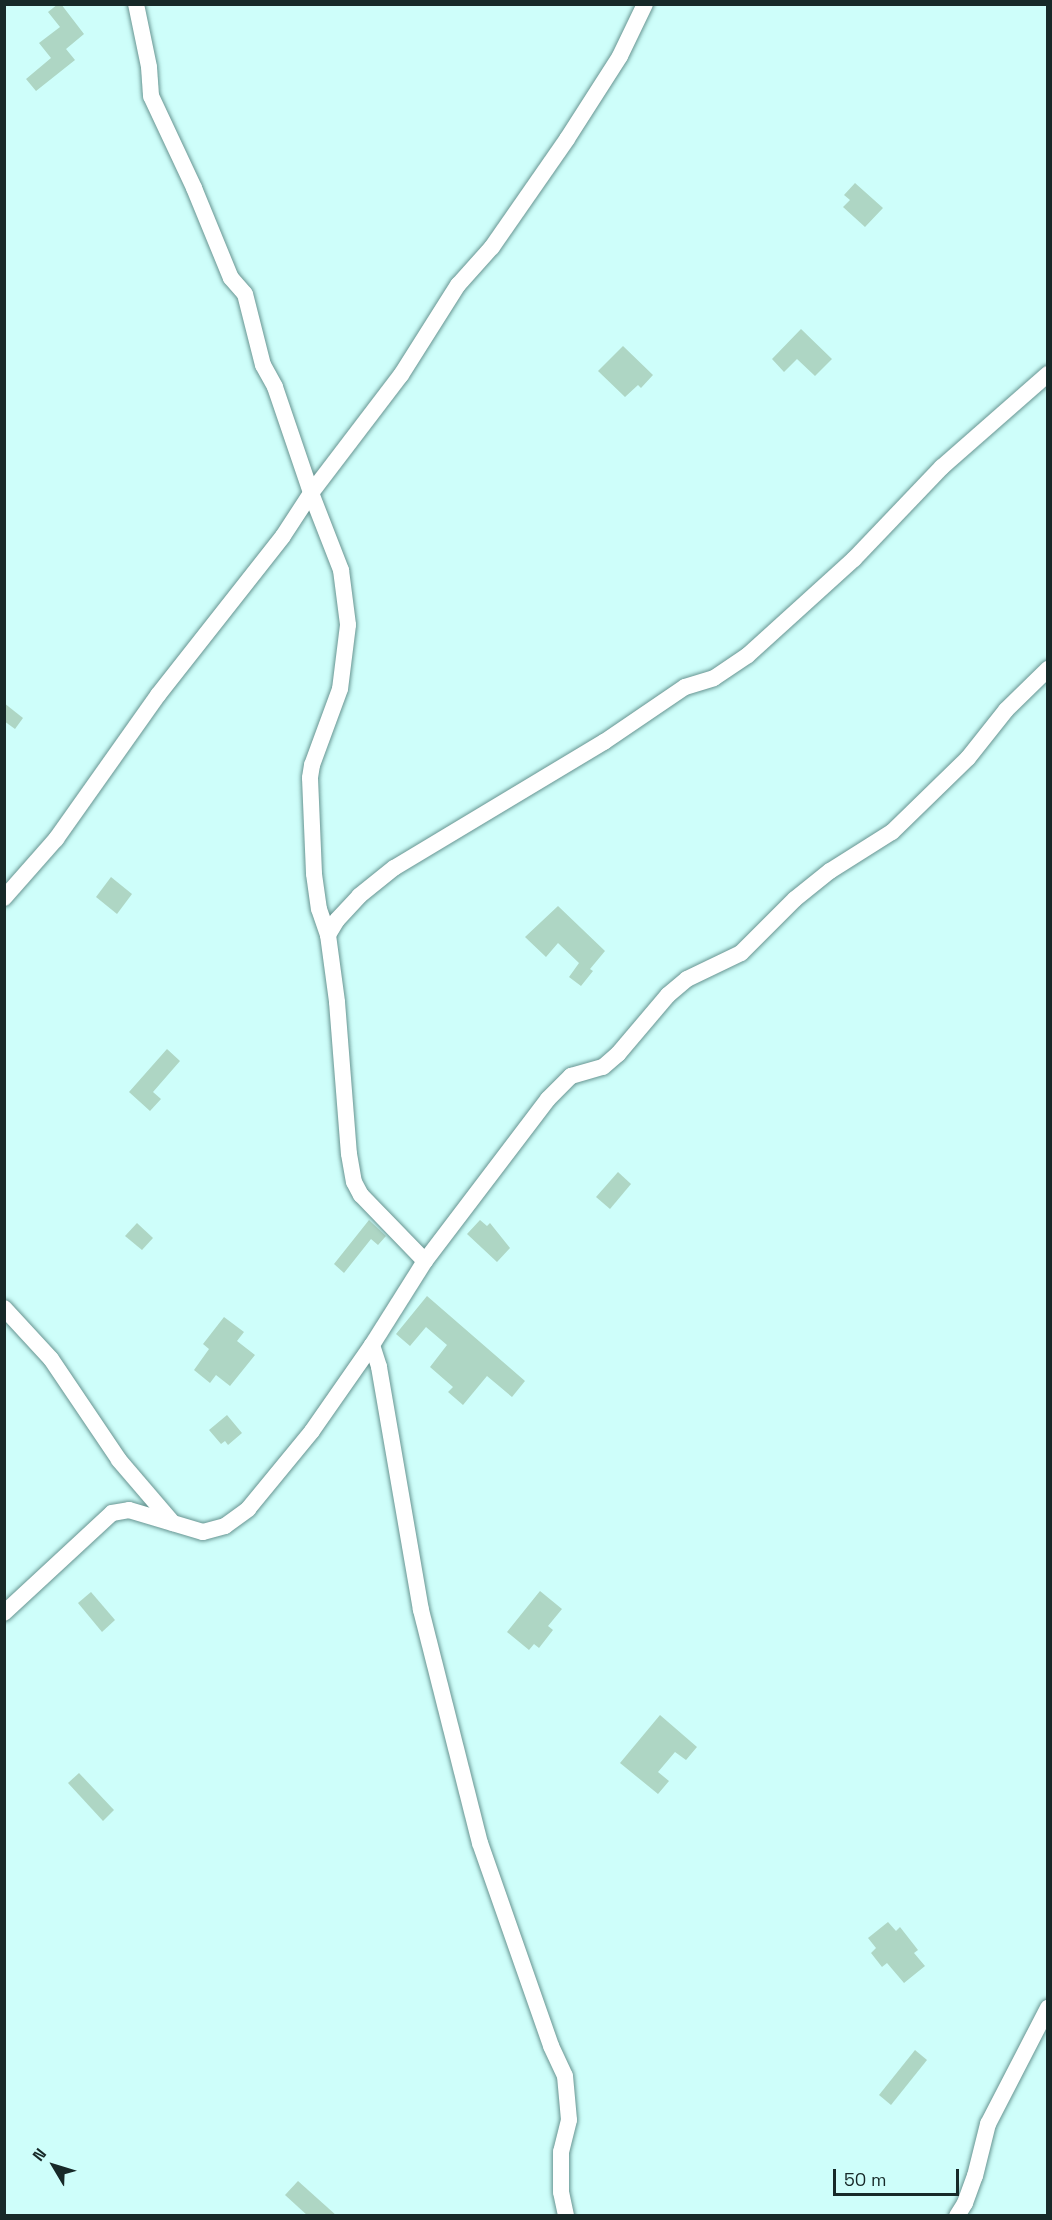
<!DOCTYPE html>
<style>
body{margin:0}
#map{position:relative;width:1052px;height:2220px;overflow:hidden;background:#cefefa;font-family:"Space Grotesk",sans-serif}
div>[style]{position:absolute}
.building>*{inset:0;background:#aed6c4}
.roads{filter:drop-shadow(0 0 2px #679491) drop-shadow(0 0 2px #679491)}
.minor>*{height:16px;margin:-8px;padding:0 8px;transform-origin:8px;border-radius:8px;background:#fff}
span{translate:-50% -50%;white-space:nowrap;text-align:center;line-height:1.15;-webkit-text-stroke:4.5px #cefefa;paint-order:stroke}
.frame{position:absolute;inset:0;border:6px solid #172928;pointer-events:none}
.north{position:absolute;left:24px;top:2136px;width:60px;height:60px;-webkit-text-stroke:4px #cefefa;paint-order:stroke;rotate:308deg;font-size:16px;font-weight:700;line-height:24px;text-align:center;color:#172928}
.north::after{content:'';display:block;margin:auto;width:21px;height:27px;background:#172928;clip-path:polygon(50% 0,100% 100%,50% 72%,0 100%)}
.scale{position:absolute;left:833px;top:2169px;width:126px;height:27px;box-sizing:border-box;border:3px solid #172928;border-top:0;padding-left:8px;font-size:18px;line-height:21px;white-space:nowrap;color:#172928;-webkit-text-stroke:4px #cefefa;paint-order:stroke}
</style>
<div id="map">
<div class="building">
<div style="clip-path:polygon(58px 4px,61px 4px,84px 34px,66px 49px,75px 60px,36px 91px,26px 79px,51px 58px,39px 43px,60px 27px,48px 12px)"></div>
<div style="clip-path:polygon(855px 183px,883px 208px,865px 227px,843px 207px,850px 200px,844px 195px)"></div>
<div style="clip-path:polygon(801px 329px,832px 359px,815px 376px,797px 359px,784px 372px,772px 359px)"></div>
<div style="clip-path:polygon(623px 346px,653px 375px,641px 388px,638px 385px,625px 397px,598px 371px)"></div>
<div style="clip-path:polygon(4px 703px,23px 718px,15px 729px,4px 721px)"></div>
<div style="clip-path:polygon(111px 877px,132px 894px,117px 914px,96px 897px)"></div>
<div style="clip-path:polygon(558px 906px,605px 951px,590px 969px,593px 971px,581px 986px,569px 977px,579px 963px,558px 943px,546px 957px,525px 937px)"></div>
<div style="clip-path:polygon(167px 1049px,180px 1061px,153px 1092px,161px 1099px,150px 1111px,129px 1092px)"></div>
<div style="clip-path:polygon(618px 1172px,631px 1184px,610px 1209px,596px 1197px)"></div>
<div style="clip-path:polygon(369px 1220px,386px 1236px,378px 1245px,371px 1239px,344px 1273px,334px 1264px)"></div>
<div style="clip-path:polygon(480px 1220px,487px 1226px,490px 1223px,510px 1248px,497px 1262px,467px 1234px)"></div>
<div style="clip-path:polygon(137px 1223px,153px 1238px,142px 1250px,125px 1236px)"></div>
<div style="clip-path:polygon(427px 1296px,525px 1381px,512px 1397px,487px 1376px,463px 1405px,448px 1392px,453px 1387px,430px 1367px,447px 1345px,426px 1327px,410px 1346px,396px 1334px)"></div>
<div style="clip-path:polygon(224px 1317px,244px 1332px,237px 1341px,255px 1355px,230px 1386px,216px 1375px,210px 1383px,194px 1370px,209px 1349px,203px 1344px)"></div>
<div style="clip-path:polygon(227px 1415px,242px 1433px,228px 1445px,225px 1441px,221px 1444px,209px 1430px)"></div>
<div style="clip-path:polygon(540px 1591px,562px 1609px,548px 1626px,553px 1630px,539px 1648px,534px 1644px,529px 1650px,507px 1632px)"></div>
<div style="clip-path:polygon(91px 1592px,115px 1620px,102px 1632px,78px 1603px)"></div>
<div style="clip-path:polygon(660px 1715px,697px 1747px,686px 1760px,675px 1752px,658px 1772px,669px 1781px,658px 1794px,620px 1763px)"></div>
<div style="clip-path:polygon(79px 1773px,114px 1810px,103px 1821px,68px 1783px)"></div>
<div style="clip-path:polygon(888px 1922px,896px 1931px,900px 1927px,918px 1950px,914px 1953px,925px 1966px,904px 1983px,887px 1963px,882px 1967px,871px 1953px,876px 1948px,868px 1938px)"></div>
<div style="clip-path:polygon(915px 2050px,927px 2060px,891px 2105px,879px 2095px)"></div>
<div style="clip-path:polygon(298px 2181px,337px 2216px,308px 2216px,285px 2195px)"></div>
</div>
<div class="roads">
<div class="minor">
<div style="left:136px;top:4px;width:64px;rotate:78.3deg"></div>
<div style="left:149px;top:67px;width:29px;rotate:86deg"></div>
<div style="left:151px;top:96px;width:102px;rotate:64.9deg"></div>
<div style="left:194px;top:188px;width:97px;rotate:67.7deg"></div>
<div style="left:231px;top:278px;width:21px;rotate:49deg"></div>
<div style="left:245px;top:294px;width:73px;rotate:75.8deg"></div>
<div style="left:263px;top:365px;width:25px;rotate:61deg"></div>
<div style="left:275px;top:387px;width:112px;rotate:71.2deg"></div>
<div style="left:311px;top:493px;width:83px;rotate:68.7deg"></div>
<div style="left:341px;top:570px;width:55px;rotate:82.7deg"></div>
<div style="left:348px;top:625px;width:64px;rotate:97.1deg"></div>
<div style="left:340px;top:689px;width:81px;rotate:110.2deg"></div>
<div style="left:312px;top:765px;width:13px;rotate:99deg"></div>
<div style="left:310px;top:778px;width:96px;rotate:87.6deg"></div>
<div style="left:314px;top:874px;width:35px;rotate:82deg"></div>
<div style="left:319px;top:909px;width:28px;rotate:71deg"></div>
<div style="left:328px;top:935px;width:17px;rotate:-59deg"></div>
<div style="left:337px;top:920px;width:33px;rotate:-47deg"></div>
<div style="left:359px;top:896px;width:45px;rotate:-38.7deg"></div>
<div style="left:394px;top:868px;width:245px;rotate:-31deg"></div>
<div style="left:604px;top:742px;width:98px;rotate:-34.2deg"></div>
<div style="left:685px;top:687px;width:30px;rotate:-17deg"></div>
<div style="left:714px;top:678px;width:41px;rotate:-34.1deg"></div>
<div style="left:748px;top:655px;width:143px;rotate:-42.2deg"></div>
<div style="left:854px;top:559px;width:127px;rotate:-46.3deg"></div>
<div style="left:942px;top:467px;width:141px;rotate:-41.3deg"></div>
<div style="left:4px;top:898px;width:79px;rotate:-48.6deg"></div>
<div style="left:56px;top:839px;width:176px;rotate:-54.7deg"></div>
<div style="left:158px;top:695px;width:202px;rotate:-51.8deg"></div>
<div style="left:283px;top:536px;width:51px;rotate:-56.9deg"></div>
<div style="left:311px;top:493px;width:148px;rotate:-52.7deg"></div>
<div style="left:401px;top:375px;width:107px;rotate:-57.7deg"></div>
<div style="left:458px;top:285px;width:51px;rotate:-48.2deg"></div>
<div style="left:492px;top:247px;width:131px;rotate:-55.2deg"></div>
<div style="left:567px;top:139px;width:98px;rotate:-57.4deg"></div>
<div style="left:620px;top:56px;width:58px;rotate:-64.3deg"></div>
<div style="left:328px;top:935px;width:68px;rotate:82.3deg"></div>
<div style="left:337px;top:1002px;width:152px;rotate:85.5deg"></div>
<div style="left:349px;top:1154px;width:28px;rotate:80deg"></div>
<div style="left:354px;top:1182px;width:15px;rotate:62deg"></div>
<div style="left:361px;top:1195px;width:92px;rotate:45.9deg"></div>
<div style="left:4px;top:1308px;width:69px;rotate:47.3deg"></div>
<div style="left:51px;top:1359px;width:122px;rotate:56deg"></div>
<div style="left:119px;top:1460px;width:83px;rotate:49.4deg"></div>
<div style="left:372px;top:1345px;width:23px;rotate:72deg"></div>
<div style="left:379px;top:1367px;width:247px;rotate:80.2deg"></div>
<div style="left:421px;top:1610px;width:240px;rotate:75.8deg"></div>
<div style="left:480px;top:1843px;width:215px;rotate:70.7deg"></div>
<div style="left:551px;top:2046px;width:33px;rotate:65deg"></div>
<div style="left:565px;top:2076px;width:44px;rotate:84.8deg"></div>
<div style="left:569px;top:2120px;width:33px;rotate:104deg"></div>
<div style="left:561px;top:2152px;width:40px;rotate:90deg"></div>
<div style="left:561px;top:2192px;width:25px;rotate:78deg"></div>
<div style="left:4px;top:1613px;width:147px;rotate:-42.8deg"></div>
<div style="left:112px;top:1513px;width:17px;rotate:-10deg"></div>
<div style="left:129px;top:1510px;width:77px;rotate:16.6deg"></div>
<div style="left:203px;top:1532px;width:23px;rotate:-15deg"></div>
<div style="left:225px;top:1526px;width:29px;rotate:-36deg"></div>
<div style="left:248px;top:1509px;width:101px;rotate:-50.6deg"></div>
<div style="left:312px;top:1431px;width:105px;rotate:-55.1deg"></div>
<div style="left:372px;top:1345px;width:99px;rotate:-57.8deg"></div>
<div style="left:425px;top:1261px;width:203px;rotate:-52.8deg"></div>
<div style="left:548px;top:1099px;width:33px;rotate:-45deg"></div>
<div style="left:571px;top:1076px;width:33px;rotate:-16deg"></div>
<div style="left:603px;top:1067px;width:20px;rotate:-41deg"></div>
<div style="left:618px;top:1054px;width:77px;rotate:-49.7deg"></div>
<div style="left:668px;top:995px;width:25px;rotate:-40deg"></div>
<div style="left:687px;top:979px;width:60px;rotate:-25.7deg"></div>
<div style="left:741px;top:953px;width:76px;rotate:-45deg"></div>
<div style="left:795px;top:899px;width:45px;rotate:-38.7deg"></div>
<div style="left:830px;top:871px;width:73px;rotate:-32.2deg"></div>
<div style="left:892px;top:832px;width:106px;rotate:-44.2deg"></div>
<div style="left:968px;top:758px;width:61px;rotate:-51.6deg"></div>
<div style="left:1006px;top:710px;width:59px;rotate:-44.3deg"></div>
<div style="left:957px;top:2216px;width:15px;rotate:-58deg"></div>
<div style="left:965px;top:2203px;width:29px;rotate:-70deg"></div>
<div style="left:975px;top:2176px;width:54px;rotate:-76deg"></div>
<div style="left:988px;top:2124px;width:131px;rotate:-62.7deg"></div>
</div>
</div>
<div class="frame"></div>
<div class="north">N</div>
<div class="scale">50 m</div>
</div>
